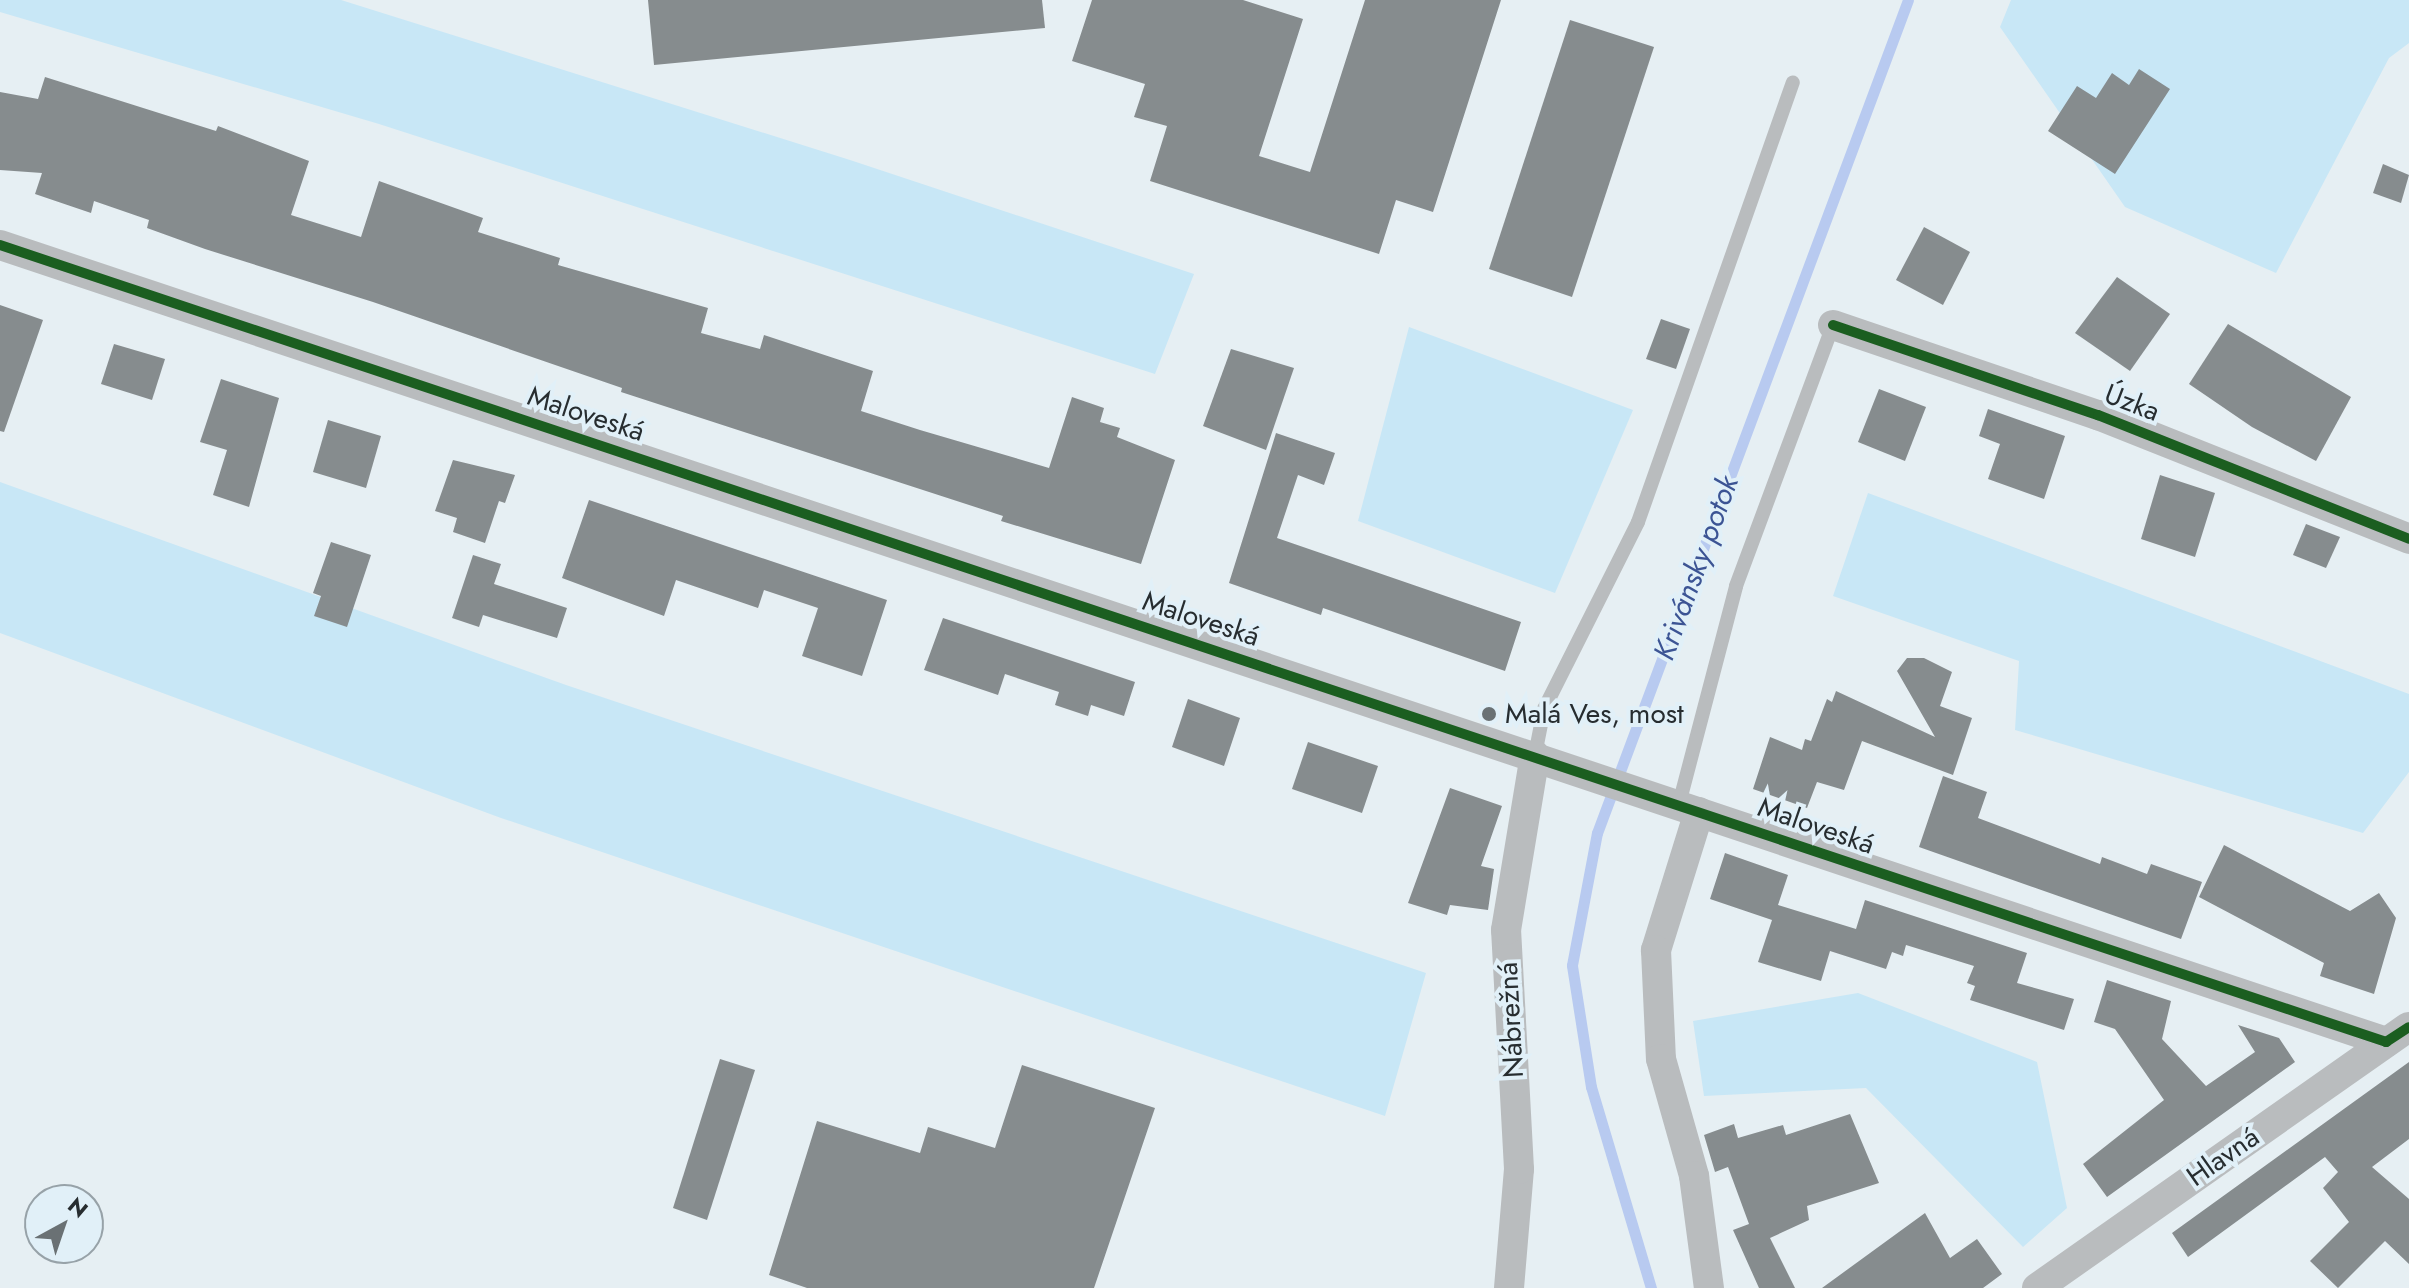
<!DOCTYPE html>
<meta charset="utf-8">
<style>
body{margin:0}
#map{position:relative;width:2409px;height:1288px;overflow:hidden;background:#e6eff3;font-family:Jost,sans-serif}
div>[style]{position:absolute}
.green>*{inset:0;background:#c8e7f6}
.stream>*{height:11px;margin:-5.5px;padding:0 5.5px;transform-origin:5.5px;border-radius:5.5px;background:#b8caf0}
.building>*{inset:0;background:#868c8e}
.lane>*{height:14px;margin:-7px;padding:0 7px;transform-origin:7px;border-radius:7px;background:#b9bcbe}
.street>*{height:30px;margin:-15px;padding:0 15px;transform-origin:15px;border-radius:15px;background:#b9bcbe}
.cycleway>*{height:10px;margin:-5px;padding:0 5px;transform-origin:5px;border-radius:5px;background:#1b5e20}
.dots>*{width:22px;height:22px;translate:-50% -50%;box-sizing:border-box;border:4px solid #e1f0f8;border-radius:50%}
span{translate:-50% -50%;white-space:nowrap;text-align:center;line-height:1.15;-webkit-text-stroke:8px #e1f0f8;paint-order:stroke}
.street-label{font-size:28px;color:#272d30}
.poi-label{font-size:28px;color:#272d30}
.left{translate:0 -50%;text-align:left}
.water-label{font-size:30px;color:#3c5494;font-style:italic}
.north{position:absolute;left:24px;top:1184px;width:80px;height:80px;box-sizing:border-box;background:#e1f0f8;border:2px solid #97a2a8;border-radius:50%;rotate:40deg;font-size:22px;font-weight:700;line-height:32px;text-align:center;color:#272d30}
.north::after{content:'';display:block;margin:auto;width:28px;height:36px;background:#6a7174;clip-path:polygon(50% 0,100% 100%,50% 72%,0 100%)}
</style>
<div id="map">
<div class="green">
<div style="clip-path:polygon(0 0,341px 0,850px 160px,1194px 274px,1155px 374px,379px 124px,0 12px)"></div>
<div style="clip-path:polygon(2011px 0,2409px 0,2409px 43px,2389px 58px,2276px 273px,2125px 207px,2000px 27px)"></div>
<div style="clip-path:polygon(1409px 327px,1633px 410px,1555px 593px,1358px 521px)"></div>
<div style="clip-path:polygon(0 482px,566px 685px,1426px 973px,1385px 1116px,501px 818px,0 633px)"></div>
<div style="clip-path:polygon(1868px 493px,2409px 694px,2409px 772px,2363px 833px,2015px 730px,2019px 661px,1833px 596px)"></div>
<div style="clip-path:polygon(1858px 993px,2037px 1062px,2067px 1208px,2023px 1247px,1866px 1088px,1704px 1096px,1693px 1021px)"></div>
</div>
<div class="stream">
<div style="left:1651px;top:1288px;width:210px;rotate:-106.6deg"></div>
<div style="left:1591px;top:1087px;width:123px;rotate:-98.9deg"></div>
<div style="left:1572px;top:965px;width:134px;rotate:-79.3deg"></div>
<div style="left:1597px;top:833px;width:889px;rotate:-69.53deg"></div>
</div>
<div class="building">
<div style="clip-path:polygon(648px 0,1042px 0,1045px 28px,654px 65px)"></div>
<div style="clip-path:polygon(1092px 0,1243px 0,1303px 19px,1259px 156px,1310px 172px,1365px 0,1501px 0,1433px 212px,1396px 200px,1379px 254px,1150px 181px,1167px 126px,1134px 117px,1145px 84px,1072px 61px)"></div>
<div style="clip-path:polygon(1570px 20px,1654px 47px,1572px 297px,1489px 269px)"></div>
<div style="clip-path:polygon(2139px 69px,2170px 89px,2115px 174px,2048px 131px,2077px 86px,2096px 98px,2112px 73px,2129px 85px)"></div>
<div style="clip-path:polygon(45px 77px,216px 131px,218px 126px,309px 161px,291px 215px,361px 237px,379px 181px,483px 218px,478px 232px,560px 258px,558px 265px,708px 308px,701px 333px,760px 349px,764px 335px,873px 371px,861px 411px,920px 430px,1049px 468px,1072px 397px,1104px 408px,1100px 422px,1120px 428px,1117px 437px,1175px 460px,1141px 564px,1001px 521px,1003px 516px,621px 392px,622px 388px,373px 302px,205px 249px,147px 228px,149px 220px,94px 201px,91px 213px,35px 194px,42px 173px,0 170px,0 92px,38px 99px)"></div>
<div style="clip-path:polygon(2383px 164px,2409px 175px,2401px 203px,2373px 193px)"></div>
<div style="clip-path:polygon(1924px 227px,1970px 252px,1943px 305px,1896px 280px)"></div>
<div style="clip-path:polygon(2117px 277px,2170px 314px,2130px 371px,2075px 333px)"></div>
<div style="clip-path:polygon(0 305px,43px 320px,4px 432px,0 431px)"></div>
<div style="clip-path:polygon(1661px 319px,1690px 329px,1676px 369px,1646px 359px)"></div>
<div style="clip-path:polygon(2228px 324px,2351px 397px,2316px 461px,2252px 427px,2189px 384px)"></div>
<div style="clip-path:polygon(114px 344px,165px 359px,152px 400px,101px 384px)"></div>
<div style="clip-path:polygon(1231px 349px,1294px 368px,1266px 450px,1203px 426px)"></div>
<div style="clip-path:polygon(221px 379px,279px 398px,249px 507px,213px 495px,227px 450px,200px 442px)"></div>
<div style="clip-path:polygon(1879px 389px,1926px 407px,1905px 461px,1858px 442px)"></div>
<div style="clip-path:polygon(1988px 409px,2065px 436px,2044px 499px,1988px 479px,2000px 444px,1979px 436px)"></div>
<div style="clip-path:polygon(328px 420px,381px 436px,366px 488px,313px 472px)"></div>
<div style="clip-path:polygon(1276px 433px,1335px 453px,1324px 485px,1298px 475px,1277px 538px,1521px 622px,1505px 671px,1323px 608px,1321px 615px,1229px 583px)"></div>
<div style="clip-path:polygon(453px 460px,515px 475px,505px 503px,499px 501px,485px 543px,453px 532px,457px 518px,435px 511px)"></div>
<div style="clip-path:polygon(2160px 475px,2215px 493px,2195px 557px,2141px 539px)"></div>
<div style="clip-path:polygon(589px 500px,887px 600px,862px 676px,802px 656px,818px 608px,764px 590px,758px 608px,676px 580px,664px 616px,562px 578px)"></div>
<div style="clip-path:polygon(2306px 524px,2340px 537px,2326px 568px,2293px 555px)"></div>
<div style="clip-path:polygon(331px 542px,371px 555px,347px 627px,314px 616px,321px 596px,313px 593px)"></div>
<div style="clip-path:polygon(473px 555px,501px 564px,494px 584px,567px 608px,557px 638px,483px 615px,479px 627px,452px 618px)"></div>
<div style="clip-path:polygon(943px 618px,1135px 682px,1124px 716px,1091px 705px,1088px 716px,1055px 705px,1059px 692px,1005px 674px,998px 695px,924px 670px)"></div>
<div style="clip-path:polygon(1907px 658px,1924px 658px,1952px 672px,1940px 706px,1972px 718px,1953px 775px,1862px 741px,1844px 790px,1817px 782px,1807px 808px,1753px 789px,1770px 737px,1802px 750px,1805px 739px,1811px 741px,1827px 699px,1832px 702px,1836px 691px,1935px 737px,1897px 671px)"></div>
<div style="clip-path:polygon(1188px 699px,1240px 718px,1224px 766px,1172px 747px)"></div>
<div style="clip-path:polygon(1308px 742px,1378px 766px,1362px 813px,1292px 789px)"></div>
<div style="clip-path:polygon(1943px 776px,1987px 792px,1978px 818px,2100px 864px,2102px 857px,2147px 874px,2151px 864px,2202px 882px,2181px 939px,1919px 847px)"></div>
<div style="clip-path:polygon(1450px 788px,1502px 806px,1481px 866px,1494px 869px,1488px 910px,1450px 905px,1447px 915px,1408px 903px)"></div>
<div style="clip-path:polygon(2224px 845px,2350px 911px,2379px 893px,2396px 918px,2374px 994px,2320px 976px,2324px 963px,2199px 897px)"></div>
<div style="clip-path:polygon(1725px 853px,1788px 875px,1778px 905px,1856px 929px,1865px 900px,2027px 953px,2017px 983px,2074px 999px,2064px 1030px,1970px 1000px,1975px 986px,1967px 983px,1974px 966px,1906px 945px,1903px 956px,1892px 952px,1886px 969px,1830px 951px,1821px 981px,1758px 962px,1772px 920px,1710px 899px)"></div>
<div style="clip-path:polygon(2107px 980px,2171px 1001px,2162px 1039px,2206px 1086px,2255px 1052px,2238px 1025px,2279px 1038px,2295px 1062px,2107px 1197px,2083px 1164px,2164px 1100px,2115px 1029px,2094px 1022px)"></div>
<div style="clip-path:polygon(720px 1059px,755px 1070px,707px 1220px,673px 1208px)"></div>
<div style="clip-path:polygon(2409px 1062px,2409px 1139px,2372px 1167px,2409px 1199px,2409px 1264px,2385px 1241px,2338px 1288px,2310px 1261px,2349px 1222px,2323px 1188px,2338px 1172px,2325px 1157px,2188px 1257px,2172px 1233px)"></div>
<div style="clip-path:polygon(1022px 1065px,1155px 1108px,1094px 1288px,807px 1288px,769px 1275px,817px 1121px,920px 1153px,928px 1127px,995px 1148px)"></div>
<div style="clip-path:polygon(1850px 1114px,1879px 1183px,1807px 1206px,1809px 1220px,1770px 1238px,1795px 1288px,1759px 1288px,1733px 1230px,1749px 1224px,1728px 1167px,1715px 1172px,1704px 1135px,1734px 1124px,1738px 1138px,1783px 1125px,1786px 1135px)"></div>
<div style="clip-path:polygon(1925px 1213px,1950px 1258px,1977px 1239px,2002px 1274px,1983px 1288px,1822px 1288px)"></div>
</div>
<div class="lane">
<div style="left:1535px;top:755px;width:47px;rotate:-78.9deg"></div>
<div style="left:1544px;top:709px;width:209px;rotate:-63.3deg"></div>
<div style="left:1638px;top:522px;width:466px;rotate:-70.6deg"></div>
<div style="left:1679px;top:804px;width:225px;rotate:-75.3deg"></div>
<div style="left:1736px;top:586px;width:278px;rotate:-69.6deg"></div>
</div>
<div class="street">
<div style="left:0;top:245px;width:2516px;rotate:18.47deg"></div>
<div style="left:1833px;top:325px;width:280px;rotate:18.8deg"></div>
<div style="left:2098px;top:415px;width:335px;rotate:21.7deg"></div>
<div style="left:1699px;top:812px;width:145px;rotate:107.3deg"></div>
<div style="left:1656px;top:950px;width:109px;rotate:87.4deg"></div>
<div style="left:1661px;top:1059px;width:122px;rotate:74.2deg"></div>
<div style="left:1694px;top:1176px;width:113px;rotate:82.4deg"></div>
<div style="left:1509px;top:1288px;width:119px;rotate:-85.2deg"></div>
<div style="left:1519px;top:1169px;width:239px;rotate:-93.1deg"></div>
<div style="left:1506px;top:930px;width:177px;rotate:-80.6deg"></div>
<div style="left:2037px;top:1288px;width:454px;rotate:-35.1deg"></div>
</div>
<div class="cycleway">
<div style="left:0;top:245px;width:2516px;rotate:18.47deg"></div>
<div style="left:2386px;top:1042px;width:27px;rotate:-33deg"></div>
<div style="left:1833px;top:325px;width:280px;rotate:18.8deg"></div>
<div style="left:2098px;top:415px;width:335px;rotate:21.7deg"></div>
</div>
<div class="dots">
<div style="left:1489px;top:714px;background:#6a7174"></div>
</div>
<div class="street-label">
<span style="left:2132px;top:403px;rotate:21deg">Úzka</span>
<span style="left:586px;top:414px;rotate:18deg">Maloveská</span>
<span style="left:1201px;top:619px;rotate:18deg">Maloveská</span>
<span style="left:1816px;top:826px;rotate:19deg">Maloveská</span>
<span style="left:1511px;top:1020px;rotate:-93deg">Nábrežná</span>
<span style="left:2223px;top:1157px;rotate:-35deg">Hlavná</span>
</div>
<div class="poi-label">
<span class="left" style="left:1505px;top:714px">Malá Ves, most</span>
</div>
<div class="water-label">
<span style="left:1696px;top:568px;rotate:-70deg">Krivánsky potok</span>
</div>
<div class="north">N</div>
</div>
